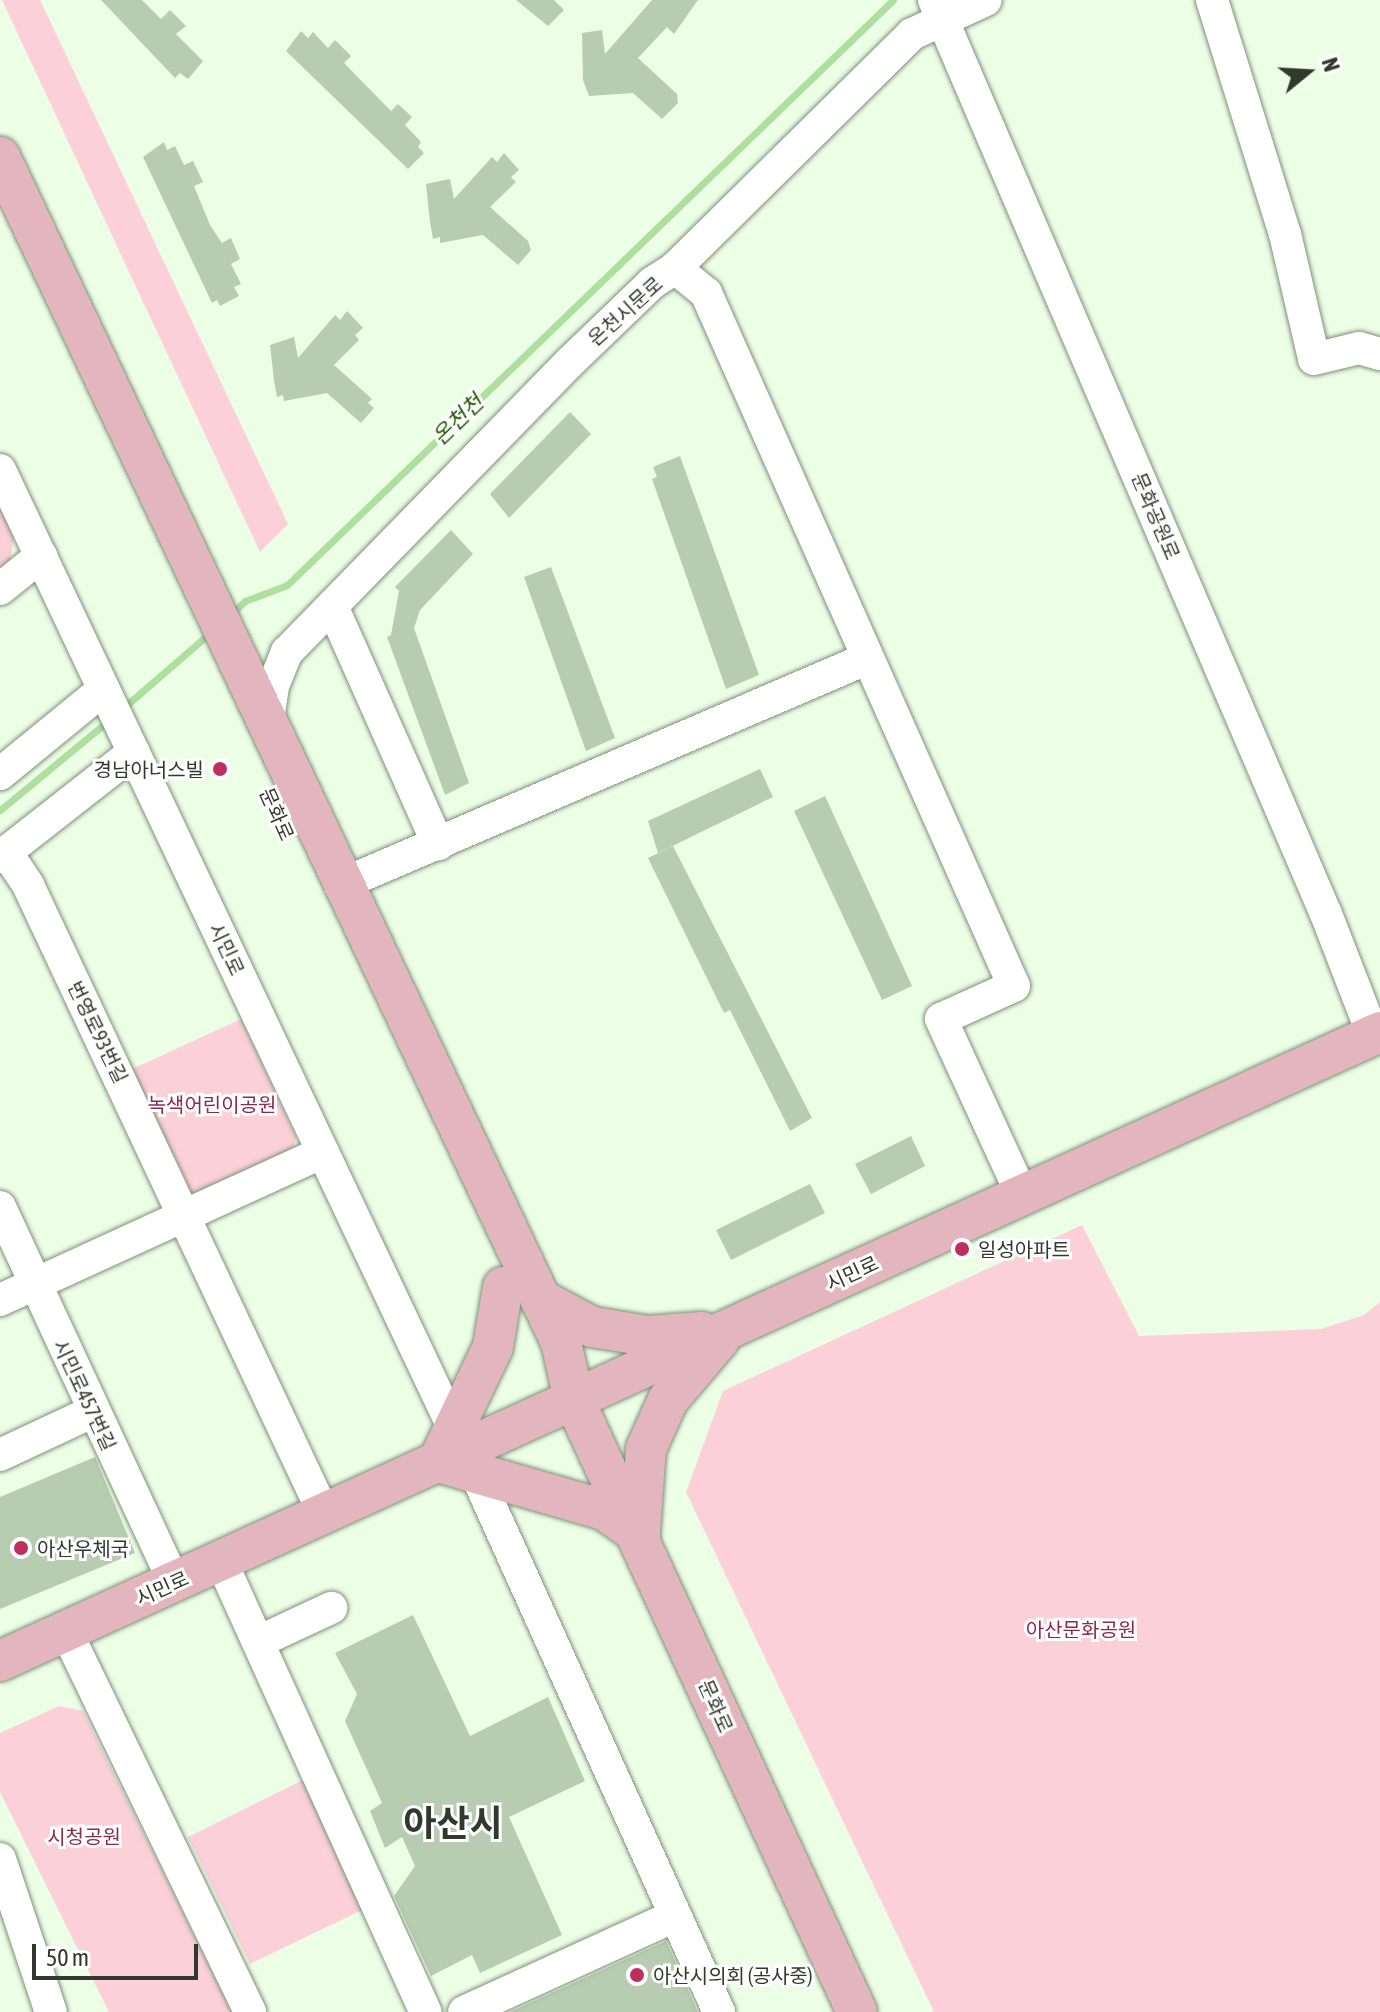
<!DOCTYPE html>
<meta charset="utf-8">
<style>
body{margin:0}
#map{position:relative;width:1380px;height:2012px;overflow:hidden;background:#edfee7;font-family:"Asap Condensed","Noto Sans KR",sans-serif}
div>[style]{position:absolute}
.green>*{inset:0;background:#fbd0d8}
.stream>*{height:7px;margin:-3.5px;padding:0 3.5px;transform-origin:3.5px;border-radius:3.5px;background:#aedf9f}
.building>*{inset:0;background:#b7ccb0}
.roads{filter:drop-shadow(0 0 2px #7d9177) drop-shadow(0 0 2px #7d9177)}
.minor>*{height:32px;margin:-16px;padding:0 16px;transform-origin:16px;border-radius:16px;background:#fff}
.major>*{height:40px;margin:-20px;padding:0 20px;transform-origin:20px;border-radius:20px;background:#e3b6bf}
.dots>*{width:22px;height:22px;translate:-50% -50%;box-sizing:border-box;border:4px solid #fff;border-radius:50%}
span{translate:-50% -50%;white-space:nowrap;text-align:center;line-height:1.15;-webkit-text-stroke:6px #fff;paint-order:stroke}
.street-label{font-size:20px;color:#31392e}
.poi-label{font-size:20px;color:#31392e}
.right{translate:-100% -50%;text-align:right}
.left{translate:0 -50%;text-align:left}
.park-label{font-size:20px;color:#8a2c48}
.water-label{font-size:22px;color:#1d5900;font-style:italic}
.town-label{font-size:36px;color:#31392e;font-weight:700}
.north{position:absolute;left:1268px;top:32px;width:80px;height:80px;-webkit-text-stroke:6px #fff;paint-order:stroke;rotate:72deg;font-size:22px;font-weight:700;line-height:32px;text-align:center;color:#31392e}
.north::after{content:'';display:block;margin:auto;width:28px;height:36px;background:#31392e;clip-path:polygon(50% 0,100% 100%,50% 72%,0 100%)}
.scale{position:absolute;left:32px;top:1944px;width:166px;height:36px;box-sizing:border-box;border:4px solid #31392e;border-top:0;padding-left:10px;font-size:24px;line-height:28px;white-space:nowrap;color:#31392e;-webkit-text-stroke:6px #fff;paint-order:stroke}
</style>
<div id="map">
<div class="green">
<div style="clip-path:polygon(2px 0,40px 0,288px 524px,260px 552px)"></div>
<div style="clip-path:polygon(0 503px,14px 535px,10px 562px,0 570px)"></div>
<div style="clip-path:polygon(241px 1019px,296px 1137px,293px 1149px,194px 1195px,184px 1192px,128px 1071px)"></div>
<div style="clip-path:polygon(1082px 1225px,1139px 1336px,1321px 1329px,1364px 1315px,1380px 1302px,1380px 2012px,934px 2012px,686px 1492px,723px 1391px)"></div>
<div style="clip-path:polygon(59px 1706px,83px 1711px,232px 2012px,109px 2012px,0 1792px,0 1733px)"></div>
<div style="clip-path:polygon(303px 1780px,362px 1910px,250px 1964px,188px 1837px)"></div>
</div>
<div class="stream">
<div style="left:230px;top:615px;width:21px;rotate:-43deg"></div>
<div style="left:245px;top:601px;width:45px;rotate:-20.9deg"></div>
<div style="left:287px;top:585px;width:842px;rotate:-43.99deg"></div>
<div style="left:122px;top:709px;width:119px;rotate:-40.9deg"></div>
<div style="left:0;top:810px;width:141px;rotate:-39.5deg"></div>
</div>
<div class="building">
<div style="clip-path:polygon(101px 0,142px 0,161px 19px,170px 10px,186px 26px,176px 34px,203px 61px,188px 79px,180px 73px,175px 78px)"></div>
<div style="clip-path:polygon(516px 0,554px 0,564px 10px,548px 26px)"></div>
<div style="clip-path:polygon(652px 0,698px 0,674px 34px,667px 27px,638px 58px,677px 94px,678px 103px,662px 119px,633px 93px,589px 96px,583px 80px,582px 33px,602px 30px,605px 54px)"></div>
<div style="clip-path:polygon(301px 31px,308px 38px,313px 32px,328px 48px,335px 40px,351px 56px,344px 63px,391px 111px,398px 104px,412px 117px,405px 125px,421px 142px,418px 147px,424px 153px,408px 169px,286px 51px)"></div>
<div style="clip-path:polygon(164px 142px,167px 150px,175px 146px,184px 165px,193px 161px,203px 182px,194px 186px,210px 225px,222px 243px,231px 238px,240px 259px,231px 264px,241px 284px,234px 287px,239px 296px,220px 306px,217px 300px,212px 303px,143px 157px)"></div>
<div style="clip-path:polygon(504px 153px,519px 170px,511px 177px,516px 182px,490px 207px,528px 241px,531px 250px,518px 265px,483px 235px,440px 243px,440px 237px,433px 239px,430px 222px,426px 184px,450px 179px,454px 199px,492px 157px,497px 162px)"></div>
<div style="clip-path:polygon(347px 311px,363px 328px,355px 335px,359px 340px,334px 365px,372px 399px,368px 403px,374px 408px,361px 423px,327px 393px,284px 401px,283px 395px,277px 397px,274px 380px,270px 345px,294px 337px,298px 358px,335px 315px,340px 320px)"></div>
<div style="clip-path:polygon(570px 412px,591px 434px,509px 518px,490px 494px)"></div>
<div style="clip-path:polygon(680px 456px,759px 675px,726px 689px,652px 479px,657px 477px,653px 467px)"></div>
<div style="clip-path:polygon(451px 530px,473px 554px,420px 610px,414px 628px,469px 783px,445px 795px,387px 637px,391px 635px,399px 591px,395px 587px)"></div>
<div style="clip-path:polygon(551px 567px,615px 738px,586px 751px,524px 577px)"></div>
<div style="clip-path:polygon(760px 769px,773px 797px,658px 853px,648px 821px)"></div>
<div style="clip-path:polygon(825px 796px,912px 986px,882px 1000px,794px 811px)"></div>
<div style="clip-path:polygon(673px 846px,812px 1118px,790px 1131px,730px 1010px,724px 1013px,648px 858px)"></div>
<div style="clip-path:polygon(911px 1136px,925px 1166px,871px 1194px,855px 1164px)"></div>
<div style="clip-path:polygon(810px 1184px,825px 1213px,731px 1260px,716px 1230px)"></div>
<div style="clip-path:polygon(95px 1457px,135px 1553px,0 1609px,0 1497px)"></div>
<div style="clip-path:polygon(413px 1615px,470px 1736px,548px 1697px,585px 1781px,509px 1817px,562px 1935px,480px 1973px,472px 1955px,431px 1976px,394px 1896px,415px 1866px,402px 1837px,385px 1848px,370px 1811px,382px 1803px,345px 1721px,357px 1694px,335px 1653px)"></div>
<div style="clip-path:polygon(666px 1941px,698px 2012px,510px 2012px)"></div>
</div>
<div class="roads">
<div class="minor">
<div style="left:934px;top:0;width:995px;rotate:66.79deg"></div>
<div style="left:1326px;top:914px;width:130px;rotate:68.8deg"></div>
<div style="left:1212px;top:0;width:245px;rotate:72.7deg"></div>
<div style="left:1285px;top:234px;width:128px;rotate:76.9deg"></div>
<div style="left:1314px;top:359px;width:46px;rotate:-13.7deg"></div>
<div style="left:1359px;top:348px;width:22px;rotate:16deg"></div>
<div style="left:675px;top:268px;width:40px;rotate:39deg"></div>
<div style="left:706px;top:293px;width:758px;rotate:66.04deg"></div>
<div style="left:1014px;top:986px;width:80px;rotate:155.7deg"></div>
<div style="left:941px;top:1019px;width:194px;rotate:65.3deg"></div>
<div style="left:0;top:470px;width:1059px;rotate:64.67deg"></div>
<div style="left:0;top:589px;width:53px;rotate:-38.8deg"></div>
<div style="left:332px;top:606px;width:261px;rotate:66deg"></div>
<div style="left:267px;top:727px;width:41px;rotate:-81.7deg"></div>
<div style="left:273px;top:686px;width:37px;rotate:-68deg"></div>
<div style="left:287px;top:652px;width:404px;rotate:-45.7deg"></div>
<div style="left:569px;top:363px;width:115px;rotate:-43.9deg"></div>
<div style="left:652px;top:283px;width:27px;rotate:-33deg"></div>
<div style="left:675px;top:268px;width:333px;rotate:-44.6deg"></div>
<div style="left:912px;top:34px;width:81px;rotate:-24.7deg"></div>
<div style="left:0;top:774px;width:134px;rotate:-39.3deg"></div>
<div style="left:6px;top:852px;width:40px;rotate:56deg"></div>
<div style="left:28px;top:885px;width:695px;rotate:64.8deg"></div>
<div style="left:0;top:857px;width:170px;rotate:-38.1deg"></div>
<div style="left:340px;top:885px;width:572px;rotate:-23.25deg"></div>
<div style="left:0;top:1207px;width:413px;rotate:65.1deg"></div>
<div style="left:0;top:1300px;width:355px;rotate:-24.6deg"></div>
<div style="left:0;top:1455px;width:102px;rotate:-25.1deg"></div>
<div style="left:475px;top:1472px;width:593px;rotate:65.68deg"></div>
<div style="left:221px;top:1561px;width:495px;rotate:65.6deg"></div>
<div style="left:66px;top:1631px;width:423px;rotate:64.2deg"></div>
<div style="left:258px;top:1642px;width:81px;rotate:-25deg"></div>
<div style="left:0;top:1859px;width:161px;rotate:71.6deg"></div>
<div style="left:464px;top:2012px;width:232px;rotate:-24.5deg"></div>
</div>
<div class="major">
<div style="left:0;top:157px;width:1311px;rotate:64.67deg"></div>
<div style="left:561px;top:1342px;width:59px;rotate:77.4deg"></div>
<div style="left:574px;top:1400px;width:674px;rotate:65.18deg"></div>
<div style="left:503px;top:1287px;width:61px;rotate:99.5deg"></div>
<div style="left:493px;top:1347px;width:127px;rotate:115.6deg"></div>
<div style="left:438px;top:1462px;width:173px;rotate:16.1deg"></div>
<div style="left:604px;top:1510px;width:44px;rotate:34.8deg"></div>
<div style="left:540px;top:1299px;width:59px;rotate:28.3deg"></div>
<div style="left:592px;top:1327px;width:57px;rotate:9.1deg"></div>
<div style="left:648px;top:1336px;width:54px;rotate:-4.2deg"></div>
<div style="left:640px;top:1532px;width:83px;rotate:-85.9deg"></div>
<div style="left:646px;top:1449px;width:54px;rotate:-65.8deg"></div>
<div style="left:668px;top:1400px;width:79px;rotate:-49.6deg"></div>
<div style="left:0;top:1661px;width:1517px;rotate:-24.5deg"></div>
</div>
</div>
<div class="dots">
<div style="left:220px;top:769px;background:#bd2f5e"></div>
<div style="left:962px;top:1249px;background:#bd2f5e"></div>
<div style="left:21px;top:1548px;background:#bd2f5e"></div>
<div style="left:637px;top:1975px;background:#bd2f5e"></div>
</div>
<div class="street-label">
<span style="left:625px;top:311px;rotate:-42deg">온천시문로</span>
<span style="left:1156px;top:516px;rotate:67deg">문화공원로</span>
<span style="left:277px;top:814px;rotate:66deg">문화로</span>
<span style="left:227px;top:949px;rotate:65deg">시민로</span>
<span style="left:98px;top:1032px;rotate:64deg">번영로93번길</span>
<span style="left:852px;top:1273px;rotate:-25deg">시민로</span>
<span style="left:85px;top:1395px;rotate:65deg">시민로457번길</span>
<span style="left:162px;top:1588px;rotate:-24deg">시민로</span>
<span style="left:716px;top:1706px;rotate:66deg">문화로</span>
</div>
<div class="poi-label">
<span class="right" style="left:204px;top:769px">경남아너스빌</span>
<span class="left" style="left:978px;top:1249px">일성아파트</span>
<span class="left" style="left:37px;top:1548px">아산우체국</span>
<span class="left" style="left:653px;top:1975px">아산시의회 (공사중)</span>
</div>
<div class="park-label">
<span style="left:212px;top:1104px">녹색어린이공원</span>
<span style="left:1081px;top:1629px">아산문화공원</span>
<span style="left:84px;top:1836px">시청공원</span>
</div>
<div class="water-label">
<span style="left:458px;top:420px;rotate:-44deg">온천천</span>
</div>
<div class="town-label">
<span style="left:453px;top:1824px">아산시</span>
</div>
<div class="north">N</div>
<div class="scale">50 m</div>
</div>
